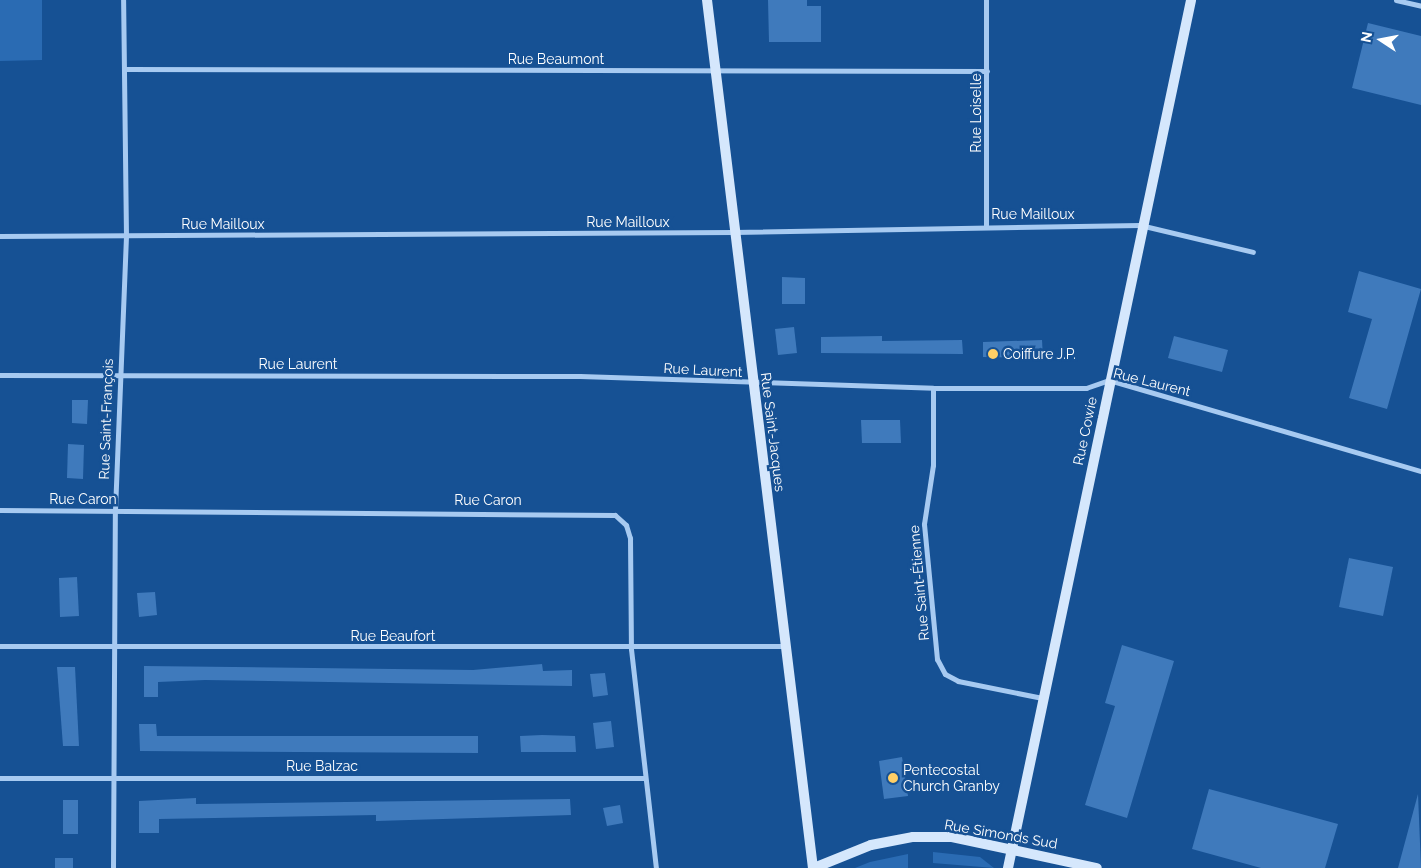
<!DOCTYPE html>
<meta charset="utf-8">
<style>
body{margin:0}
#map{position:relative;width:1421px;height:868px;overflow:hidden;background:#165194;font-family:Raleway,sans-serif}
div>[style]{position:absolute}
.green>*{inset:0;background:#2a6bb3}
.building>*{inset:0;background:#3f7abc}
.street>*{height:5px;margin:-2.5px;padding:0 2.5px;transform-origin:2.5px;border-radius:2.5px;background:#a7caf1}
.secondary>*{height:10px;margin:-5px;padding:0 5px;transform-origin:5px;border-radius:5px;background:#d5e7fc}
.dots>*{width:14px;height:14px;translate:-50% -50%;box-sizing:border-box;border:2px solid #165194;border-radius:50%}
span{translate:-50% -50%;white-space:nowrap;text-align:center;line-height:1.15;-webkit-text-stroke:5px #165194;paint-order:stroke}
.street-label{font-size:14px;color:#fff}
.poi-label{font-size:14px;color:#fff}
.left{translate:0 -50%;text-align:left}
.north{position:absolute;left:1356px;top:15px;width:50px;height:50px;-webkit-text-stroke:4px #165194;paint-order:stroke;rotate:281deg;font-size:14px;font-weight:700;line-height:20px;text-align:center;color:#fff}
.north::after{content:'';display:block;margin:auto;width:18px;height:22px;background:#fff;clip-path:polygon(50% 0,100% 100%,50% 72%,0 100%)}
</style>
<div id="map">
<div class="green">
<div style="clip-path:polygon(0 0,42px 0,42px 60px,0 61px)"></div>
<div style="clip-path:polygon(933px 852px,980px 857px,994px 868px,933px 863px)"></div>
<div style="clip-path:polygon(908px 854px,908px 868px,855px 868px,870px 862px)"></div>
</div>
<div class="building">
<div style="clip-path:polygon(768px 0,807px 0,807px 6px,821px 6px,821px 42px,769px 42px)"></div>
<div style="clip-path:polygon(1368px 23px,1421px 36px,1421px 105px,1352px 88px)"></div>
<div style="clip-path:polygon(1359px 271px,1421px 289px,1387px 409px,1349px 398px,1372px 319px,1348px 312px)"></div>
<div style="clip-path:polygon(782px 277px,805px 278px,805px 304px,782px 304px)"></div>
<div style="clip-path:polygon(794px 327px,797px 353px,778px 355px,775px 329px)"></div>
<div style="clip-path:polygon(882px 336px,882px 341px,962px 340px,963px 354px,821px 353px,821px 337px)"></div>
<div style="clip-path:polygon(1174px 336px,1228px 350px,1222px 372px,1168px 358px)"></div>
<div style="clip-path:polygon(1042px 340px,1043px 358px,983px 357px,983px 342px)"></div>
<div style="clip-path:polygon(72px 400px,88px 400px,87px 424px,72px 423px)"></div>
<div style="clip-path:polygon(861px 420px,900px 420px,901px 443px,862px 443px)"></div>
<div style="clip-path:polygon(68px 444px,84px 445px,83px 479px,67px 478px)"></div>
<div style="clip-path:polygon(1349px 558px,1393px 567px,1383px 616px,1339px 607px)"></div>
<div style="clip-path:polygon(77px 577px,79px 616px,60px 617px,59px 578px)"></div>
<div style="clip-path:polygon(155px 592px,157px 615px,139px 617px,137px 593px)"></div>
<div style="clip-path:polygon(1122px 645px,1174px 661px,1127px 818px,1085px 805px,1115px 706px,1105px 703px)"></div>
<div style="clip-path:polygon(542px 664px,543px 671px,572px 670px,572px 686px,205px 680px,158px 682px,158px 697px,144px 697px,144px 666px,473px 670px)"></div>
<div style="clip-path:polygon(57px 667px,75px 667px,79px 746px,63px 746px)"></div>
<div style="clip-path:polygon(605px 673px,608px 695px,593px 697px,590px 674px)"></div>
<div style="clip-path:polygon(611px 721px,614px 747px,596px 749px,593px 723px)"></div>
<div style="clip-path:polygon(139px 724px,156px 724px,157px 736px,478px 736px,478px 753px,140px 751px)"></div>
<div style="clip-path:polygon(542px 735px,575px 736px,576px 752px,521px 752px,520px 736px)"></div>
<div style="clip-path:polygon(902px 757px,908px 796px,884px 799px,879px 761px)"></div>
<div style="clip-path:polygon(1209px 789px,1338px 824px,1325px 868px,1261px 868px,1192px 849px)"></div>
<div style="clip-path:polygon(1418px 794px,1421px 868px,1398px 868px)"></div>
<div style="clip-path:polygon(196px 798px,196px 804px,570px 799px,571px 815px,376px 821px,376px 815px,159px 819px,159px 833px,139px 833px,139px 801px)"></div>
<div style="clip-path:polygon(63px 800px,78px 800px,78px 834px,63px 834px)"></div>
<div style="clip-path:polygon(620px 805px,623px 823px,607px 826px,603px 808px)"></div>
<div style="clip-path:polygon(55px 858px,73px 858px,73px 868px,55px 868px)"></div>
</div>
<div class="street">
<div style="left:1396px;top:0;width:26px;rotate:13deg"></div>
<div style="left:124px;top:69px;width:863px;rotate:0.13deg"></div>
<div style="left:986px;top:225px;width:225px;rotate:-90deg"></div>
<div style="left:0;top:236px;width:734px;rotate:-0.31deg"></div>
<div style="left:734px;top:232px;width:406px;rotate:-1deg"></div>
<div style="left:1140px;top:225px;width:116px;rotate:13.4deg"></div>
<div style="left:0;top:375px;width:580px;rotate:0.1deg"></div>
<div style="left:580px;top:376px;width:353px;rotate:1.9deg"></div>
<div style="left:933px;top:388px;width:153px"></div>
<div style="left:1086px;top:388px;width:24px;rotate:-19deg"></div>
<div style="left:1109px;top:380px;width:325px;rotate:16.3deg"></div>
<div style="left:933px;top:388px;width:77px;rotate:90deg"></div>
<div style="left:933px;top:465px;width:60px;rotate:98.7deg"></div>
<div style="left:924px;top:524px;width:136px;rotate:84.5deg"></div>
<div style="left:937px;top:659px;width:17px;rotate:62deg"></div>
<div style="left:945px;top:674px;width:15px;rotate:28deg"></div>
<div style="left:958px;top:681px;width:86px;rotate:11.4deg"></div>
<div style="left:0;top:510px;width:615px;rotate:0.47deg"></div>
<div style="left:615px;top:515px;width:15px;rotate:42deg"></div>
<div style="left:626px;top:525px;width:14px;rotate:73deg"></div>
<div style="left:630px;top:538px;width:111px;rotate:89.5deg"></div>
<div style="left:631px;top:649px;width:220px;rotate:83.5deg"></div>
<div style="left:0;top:646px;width:786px"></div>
<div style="left:0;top:778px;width:645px"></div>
<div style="left:113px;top:868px;width:358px;rotate:-89.7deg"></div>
<div style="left:115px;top:510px;width:274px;rotate:-87.7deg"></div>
<div style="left:126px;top:236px;width:236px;rotate:-90.7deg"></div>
</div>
<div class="secondary">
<div style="left:707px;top:0;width:874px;rotate:83.04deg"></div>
<div style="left:814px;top:868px;width:61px;rotate:-22deg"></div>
<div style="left:871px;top:845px;width:43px;rotate:-10.8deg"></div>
<div style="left:913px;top:837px;width:39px"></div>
<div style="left:952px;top:837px;width:148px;rotate:12.1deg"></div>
<div style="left:1008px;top:868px;width:887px;rotate:-78.09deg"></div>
</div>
<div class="dots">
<div style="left:993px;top:354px;background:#ffcf66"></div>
<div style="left:893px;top:778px;background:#ffcf66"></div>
</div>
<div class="street-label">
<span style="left:556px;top:59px">Rue Beaumont</span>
<span style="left:976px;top:113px;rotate:-90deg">Rue Loiselle</span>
<span style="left:1033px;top:214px">Rue Mailloux</span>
<span style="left:628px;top:222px">Rue Mailloux</span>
<span style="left:223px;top:224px">Rue Mailloux</span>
<span style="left:298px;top:364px">Rue Laurent</span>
<span style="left:703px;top:370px;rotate:3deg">Rue Laurent</span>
<span style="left:1152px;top:382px;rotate:14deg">Rue Laurent</span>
<span style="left:106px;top:419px;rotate:-88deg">Rue Saint-François</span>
<span style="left:1085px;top:431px;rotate:-78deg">Rue Cowie</span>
<span style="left:773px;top:432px;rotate:83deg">Rue Saint-Jacques</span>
<span style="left:83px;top:499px">Rue Caron</span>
<span style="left:488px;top:500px">Rue Caron</span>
<span style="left:919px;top:583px;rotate:-95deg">Rue Saint-Étienne</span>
<span style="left:393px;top:636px">Rue Beaufort</span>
<span style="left:322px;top:766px">Rue Balzac</span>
<span style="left:1001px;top:834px;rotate:10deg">Rue Simonds Sud</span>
</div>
<div class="poi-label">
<span class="left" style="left:1003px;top:354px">Coiffure J.P.</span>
<span class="left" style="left:903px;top:778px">Pentecostal<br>Church Granby</span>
</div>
<div class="north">N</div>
</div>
